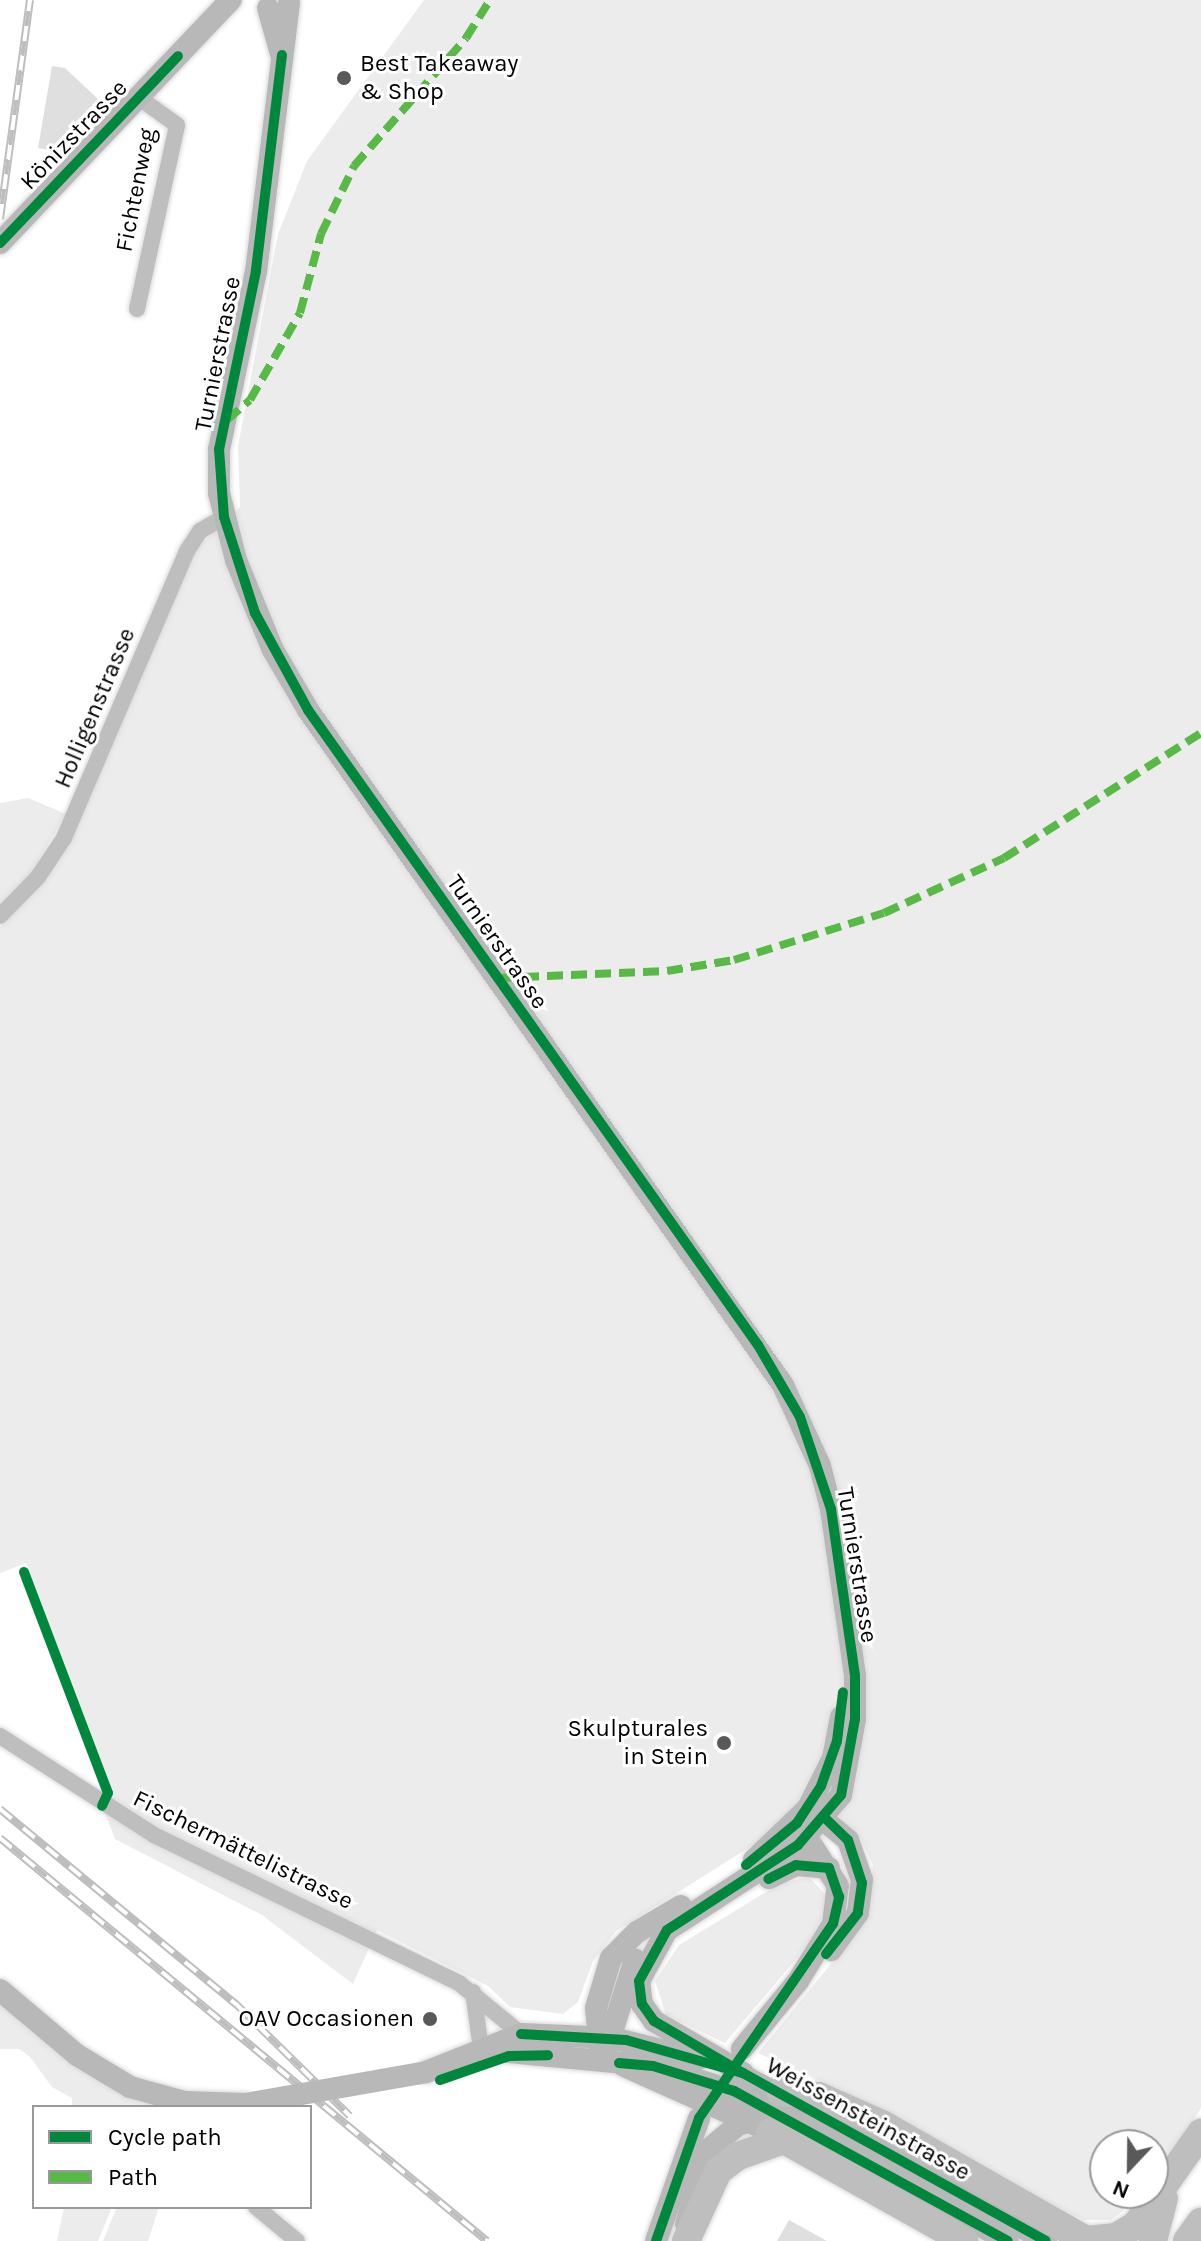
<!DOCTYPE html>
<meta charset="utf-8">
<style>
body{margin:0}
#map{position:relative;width:1201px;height:2241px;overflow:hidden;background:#fff;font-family:Karla,sans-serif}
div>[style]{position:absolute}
.green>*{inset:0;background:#ececec}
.building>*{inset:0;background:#dfdfdf}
.roads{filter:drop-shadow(0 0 2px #dbdbdb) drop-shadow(0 0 2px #dbdbdb)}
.minor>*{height:16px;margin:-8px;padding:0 8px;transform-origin:8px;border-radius:8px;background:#bebebe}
.secondary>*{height:22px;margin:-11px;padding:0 11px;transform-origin:11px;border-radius:11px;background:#b8b8b8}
.motorway>*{height:28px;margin:-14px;padding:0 14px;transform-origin:14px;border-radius:14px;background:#bebebe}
.rail>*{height:8px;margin-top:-4px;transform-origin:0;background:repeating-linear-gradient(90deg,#fff 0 15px,#bebebe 0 30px);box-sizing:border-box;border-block:2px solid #bebebe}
.secondary-bridge>*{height:22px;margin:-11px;padding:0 11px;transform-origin:11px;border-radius:11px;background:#b8b8b8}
.quiet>*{height:8px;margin-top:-4px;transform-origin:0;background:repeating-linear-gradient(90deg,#58b947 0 16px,transparent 0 24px)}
.cycleway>*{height:10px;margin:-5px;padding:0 5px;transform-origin:5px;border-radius:5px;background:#00873e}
.dots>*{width:22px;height:22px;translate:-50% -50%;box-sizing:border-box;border:4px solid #fff;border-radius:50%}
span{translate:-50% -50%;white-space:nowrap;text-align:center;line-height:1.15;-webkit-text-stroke:6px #fff;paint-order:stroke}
.poi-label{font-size:24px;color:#000}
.left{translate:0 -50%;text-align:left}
.right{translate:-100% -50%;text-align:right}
.street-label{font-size:24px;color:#000}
.legend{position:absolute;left:32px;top:2105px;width:280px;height:104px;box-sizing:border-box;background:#fff;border:2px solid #999;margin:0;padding:10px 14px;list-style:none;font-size:24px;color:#000}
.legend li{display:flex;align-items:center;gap:16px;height:40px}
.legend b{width:40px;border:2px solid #999}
.north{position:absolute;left:1089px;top:2129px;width:80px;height:80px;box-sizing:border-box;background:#fff;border:2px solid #999;border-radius:50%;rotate:202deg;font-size:22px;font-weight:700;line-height:32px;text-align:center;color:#000}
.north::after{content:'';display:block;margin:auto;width:28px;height:36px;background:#595959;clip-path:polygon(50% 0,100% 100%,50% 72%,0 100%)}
</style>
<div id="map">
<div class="green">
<div style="clip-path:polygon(424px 0,1201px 0,1201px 2108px,1153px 2182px,1153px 2145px,1105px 2145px,1105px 2193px,1146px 2193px,1111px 2220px,1084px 2220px,1046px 2203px,863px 2100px,758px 2053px,866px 1921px,873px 1865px,860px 1837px,840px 1819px,829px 1814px,774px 1832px,616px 1931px,593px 1961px,578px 2002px,563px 2014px,510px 2007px,488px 1986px,377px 1930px,353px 1984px,262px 1915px,115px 1839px,102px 1806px,109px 1781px,26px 1563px,0 1573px,0 927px,40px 887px,75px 834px,197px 548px,240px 507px,238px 446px,278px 234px,307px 161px)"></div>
<div style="clip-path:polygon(28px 798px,66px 814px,32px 872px,0 904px,0 803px)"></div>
<div style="clip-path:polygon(809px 1877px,826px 1895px,827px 1913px,817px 1934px,725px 2043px,666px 2015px,655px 1981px,679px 1945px,781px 1883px)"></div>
<div style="clip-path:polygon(0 1991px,151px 2096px,286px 2098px,295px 2107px,72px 2107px,72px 2098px,52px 2087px,30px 2057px,19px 2049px,0 2049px)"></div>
<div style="clip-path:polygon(64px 2207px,112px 2207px,98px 2241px,57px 2241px)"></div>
<div style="clip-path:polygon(117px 2207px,159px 2207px,148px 2241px,103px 2241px)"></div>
</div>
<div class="building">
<div style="clip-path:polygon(52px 66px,65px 68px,98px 99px,49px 150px,38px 148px)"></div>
<div style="clip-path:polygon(789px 2220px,827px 2241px,777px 2241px)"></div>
</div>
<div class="roads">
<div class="minor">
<div style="left:137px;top:309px;width:188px;rotate:-77.7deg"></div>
<div style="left:177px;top:125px;width:48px;rotate:-144.3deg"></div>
<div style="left:0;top:916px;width:54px;rotate:-45.7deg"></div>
<div style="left:38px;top:877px;width:47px;rotate:-56.3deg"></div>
<div style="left:64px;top:838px;width:312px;rotate:-66.8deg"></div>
<div style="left:187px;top:551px;width:24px;rotate:-57deg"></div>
<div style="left:200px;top:531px;width:28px;rotate:-30deg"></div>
<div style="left:0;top:1736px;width:183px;rotate:32.7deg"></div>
<div style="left:154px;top:1835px;width:339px;rotate:25.9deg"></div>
<div style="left:459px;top:1983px;width:80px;rotate:39.4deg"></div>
<div style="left:473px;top:1992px;width:58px;rotate:82deg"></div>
<div style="left:256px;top:2207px;width:53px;rotate:39.7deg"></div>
</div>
<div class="secondary">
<div style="left:289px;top:3px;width:270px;rotate:97deg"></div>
<div style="left:256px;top:271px;width:182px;rotate:101.7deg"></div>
<div style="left:219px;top:449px;width:44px;rotate:90deg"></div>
<div style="left:219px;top:493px;width:69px;rotate:75.8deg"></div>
<div style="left:236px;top:560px;width:97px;rotate:67.7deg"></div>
<div style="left:273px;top:650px;width:69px;rotate:59.7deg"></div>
<div style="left:308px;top:710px;width:825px;rotate:54.87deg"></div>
<div style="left:783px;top:1385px;width:89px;rotate:65.4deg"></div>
<div style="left:820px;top:1466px;width:44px;rotate:75.7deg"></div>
<div style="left:831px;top:1509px;width:169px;rotate:81.8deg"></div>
<div style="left:855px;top:1676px;width:43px;rotate:90deg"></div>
<div style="left:855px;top:1719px;width:77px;rotate:100.4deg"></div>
<div style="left:841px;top:1795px;width:66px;rotate:130.7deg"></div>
<div style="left:798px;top:1845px;width:156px;rotate:147deg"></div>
<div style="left:667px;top:1930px;width:58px;rotate:118.8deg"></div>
<div style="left:639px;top:1981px;width:23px;rotate:83deg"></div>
<div style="left:642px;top:2004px;width:21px;rotate:55deg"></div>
<div style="left:654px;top:2021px;width:103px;rotate:30.3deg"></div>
<div style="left:268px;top:8px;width:48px;rotate:74.2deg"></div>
<div style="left:0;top:243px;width:335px;rotate:-46.5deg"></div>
<div style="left:814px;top:1812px;width:44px;rotate:39.5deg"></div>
<div style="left:848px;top:1840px;width:42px;rotate:70.7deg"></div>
<div style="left:862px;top:1880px;width:33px;rotate:97deg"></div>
<div style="left:858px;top:1913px;width:46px;rotate:126.1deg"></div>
<div style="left:754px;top:1860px;width:75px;rotate:-43.9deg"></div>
<div style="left:808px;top:1808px;width:56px;rotate:-63.4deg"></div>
<div style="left:833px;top:1758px;width:42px;rotate:-79deg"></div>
<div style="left:769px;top:1878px;width:30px;rotate:-26deg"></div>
<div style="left:796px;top:1865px;width:33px;rotate:5deg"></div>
<div style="left:0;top:1990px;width:101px;rotate:40.2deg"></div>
<div style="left:77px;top:2055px;width:62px;rotate:31.1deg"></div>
<div style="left:130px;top:2087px;width:56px;rotate:15.5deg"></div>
<div style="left:184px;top:2102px;width:61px;rotate:1.9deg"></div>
<div style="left:600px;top:2049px;width:41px;rotate:-95.6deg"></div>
<div style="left:596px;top:2008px;width:52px;rotate:-73.3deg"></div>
<div style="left:611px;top:1958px;width:37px;rotate:-45deg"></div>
<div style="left:637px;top:1932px;width:51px;rotate:-30.6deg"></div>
<div style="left:742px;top:2049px;width:88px;rotate:-50.5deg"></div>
<div style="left:798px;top:1981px;width:67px;rotate:-58.4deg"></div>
<div style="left:833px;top:1924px;width:38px;rotate:-83deg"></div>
<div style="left:838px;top:1886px;width:72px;rotate:-122.6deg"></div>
<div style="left:488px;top:2050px;width:166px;rotate:5.5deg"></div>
<div style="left:653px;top:2066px;width:85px;rotate:17.2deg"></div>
<div style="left:734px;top:2091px;width:312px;rotate:28.7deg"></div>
<div style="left:606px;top:2051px;width:96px;rotate:-72.5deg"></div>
<div style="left:624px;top:2066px;width:145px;rotate:24.1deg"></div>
<div style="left:731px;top:2069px;width:359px;rotate:28.6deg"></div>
<div style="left:426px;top:2072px;width:102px;rotate:-21.8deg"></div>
<div style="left:521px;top:2034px;width:91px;rotate:2.5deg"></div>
<div style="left:612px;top:2038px;width:89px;rotate:13.7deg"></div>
<div style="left:686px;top:2224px;width:77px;rotate:-73.4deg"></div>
<div style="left:708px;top:2150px;width:39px;rotate:-40deg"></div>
<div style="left:738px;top:2125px;width:38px;rotate:-18deg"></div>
<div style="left:656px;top:2241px;width:130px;rotate:-70.7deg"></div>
</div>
<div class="motorway">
<div style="left:780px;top:2092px;width:39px;rotate:6deg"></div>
<div style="left:819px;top:2096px;width:69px;rotate:24deg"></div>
<div style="left:882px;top:2124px;width:237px;rotate:29.6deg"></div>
<div style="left:770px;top:2132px;width:223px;rotate:29.3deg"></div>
<div style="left:1087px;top:2240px;width:29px;rotate:-6deg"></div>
<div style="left:1116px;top:2237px;width:23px;rotate:-31deg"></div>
<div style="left:1136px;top:2225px;width:113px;rotate:-54.8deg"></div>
<div style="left:686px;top:2241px;width:77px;rotate:-65.4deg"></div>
<div style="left:718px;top:2171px;width:25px;rotate:-37deg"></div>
<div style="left:738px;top:2156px;width:49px;rotate:-19.2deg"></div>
<div style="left:1153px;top:2241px;width:44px;rotate:-75.7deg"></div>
<div style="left:1187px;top:2241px;width:24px;rotate:-54deg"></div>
</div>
</div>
<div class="rail">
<div style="left:0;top:219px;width:221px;rotate:-82.2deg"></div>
<div style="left:0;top:1809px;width:308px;rotate:39.6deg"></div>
<div style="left:237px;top:2005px;width:158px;rotate:44.5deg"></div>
<div style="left:0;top:1838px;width:632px;rotate:39.61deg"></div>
</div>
<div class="secondary-bridge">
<div style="left:245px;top:2104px;width:184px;rotate:-10deg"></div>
</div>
<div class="quiet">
<div style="left:227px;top:420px;width:30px;rotate:-41deg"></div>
<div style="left:250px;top:400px;width:100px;rotate:-60.1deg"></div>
<div style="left:300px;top:313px;width:82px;rotate:-75.1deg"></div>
<div style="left:321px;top:234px;width:76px;rotate:-64.1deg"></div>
<div style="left:354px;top:166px;width:170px;rotate:-48.8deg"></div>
<div style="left:466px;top:38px;width:45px;rotate:-57.7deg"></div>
<div style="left:499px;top:978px;width:168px;rotate:-2.4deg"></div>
<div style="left:667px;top:971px;width:68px;rotate:-9.3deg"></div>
<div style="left:734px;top:960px;width:157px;rotate:-17.4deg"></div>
<div style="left:884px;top:913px;width:132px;rotate:-24.6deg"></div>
<div style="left:1004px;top:858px;width:233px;rotate:-32.4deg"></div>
</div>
<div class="cycleway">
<div style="left:282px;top:55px;width:218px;rotate:96.9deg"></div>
<div style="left:256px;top:271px;width:182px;rotate:101.7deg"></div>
<div style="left:219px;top:449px;width:68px;rotate:85.8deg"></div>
<div style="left:224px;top:517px;width:101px;rotate:72.1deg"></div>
<div style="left:255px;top:613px;width:111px;rotate:61.3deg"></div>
<div style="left:308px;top:710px;width:778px;rotate:54.68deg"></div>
<div style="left:758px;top:1345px;width:83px;rotate:59.7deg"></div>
<div style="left:800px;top:1417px;width:97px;rotate:71.4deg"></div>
<div style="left:831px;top:1509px;width:169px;rotate:81.8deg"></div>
<div style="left:855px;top:1676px;width:43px;rotate:90deg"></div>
<div style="left:855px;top:1719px;width:77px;rotate:100.4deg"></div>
<div style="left:841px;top:1795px;width:66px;rotate:130.7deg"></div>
<div style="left:798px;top:1845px;width:156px;rotate:147deg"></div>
<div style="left:667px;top:1930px;width:58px;rotate:118.8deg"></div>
<div style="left:639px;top:1981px;width:23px;rotate:83deg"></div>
<div style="left:642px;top:2004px;width:21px;rotate:55deg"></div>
<div style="left:654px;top:2021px;width:103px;rotate:30.3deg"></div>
<div style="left:0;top:243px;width:258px;rotate:-46.4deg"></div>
<div style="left:24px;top:1572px;width:236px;rotate:69.2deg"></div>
<div style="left:108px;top:1793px;width:14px;rotate:115deg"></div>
<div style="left:825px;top:1818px;width:32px;rotate:44deg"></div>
<div style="left:848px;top:1840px;width:45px;rotate:72deg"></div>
<div style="left:862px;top:1883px;width:30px;rotate:98deg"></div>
<div style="left:858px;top:1913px;width:52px;rotate:128deg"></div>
<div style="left:746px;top:1865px;width:66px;rotate:-39.5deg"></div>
<div style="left:797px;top:1823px;width:44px;rotate:-57deg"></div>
<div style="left:821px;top:1786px;width:48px;rotate:-70.4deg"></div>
<div style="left:837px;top:1741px;width:49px;rotate:-83deg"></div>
<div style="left:521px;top:2034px;width:105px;rotate:3.3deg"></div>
<div style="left:626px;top:2040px;width:122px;rotate:15.8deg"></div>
<div style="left:743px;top:2073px;width:346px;rotate:29deg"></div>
<div style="left:619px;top:2063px;width:34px;rotate:5deg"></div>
<div style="left:653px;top:2066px;width:85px;rotate:17.2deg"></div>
<div style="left:734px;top:2091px;width:312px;rotate:28.7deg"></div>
<div style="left:440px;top:2080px;width:73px;rotate:-19.2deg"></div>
<div style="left:509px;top:2056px;width:39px;rotate:-1deg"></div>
<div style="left:656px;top:2241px;width:130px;rotate:-70.7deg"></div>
<div style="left:699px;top:2118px;width:236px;rotate:-55.4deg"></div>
<div style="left:833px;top:1924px;width:28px;rotate:-77deg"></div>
<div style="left:839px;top:1897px;width:31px;rotate:-109deg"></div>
<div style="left:829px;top:1868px;width:33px;rotate:-175deg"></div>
<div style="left:796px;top:1865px;width:31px;rotate:153deg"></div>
</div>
<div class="dots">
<div style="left:344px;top:78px;background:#595959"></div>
<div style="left:724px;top:1743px;background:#595959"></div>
<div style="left:430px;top:2019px;background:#595959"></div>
</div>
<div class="poi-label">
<span class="left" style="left:360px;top:78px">Best Takeaway<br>&amp; Shop</span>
<span class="right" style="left:708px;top:1743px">Skulpturales<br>in Stein</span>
<span class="right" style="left:414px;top:2019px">OAV Occasionen</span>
</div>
<div class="street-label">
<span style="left:74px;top:135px;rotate:-46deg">Könizstrasse</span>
<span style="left:136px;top:190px;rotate:-79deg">Fichtenweg</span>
<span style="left:218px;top:354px;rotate:-79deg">Turnierstrasse</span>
<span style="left:95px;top:708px;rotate:-67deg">Holligenstrasse</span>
<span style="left:497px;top:942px;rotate:55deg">Turnierstrasse</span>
<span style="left:857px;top:1565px;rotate:81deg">Turnierstrasse</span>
<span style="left:243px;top:1850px;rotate:26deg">Fischermättelistrasse</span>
<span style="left:868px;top:2119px;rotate:29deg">Weissensteinstrasse</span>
</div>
<ul class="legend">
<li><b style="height:10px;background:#00873e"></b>Cycle path</li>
<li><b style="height:10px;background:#58b947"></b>Path</li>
</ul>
<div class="north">N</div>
</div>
